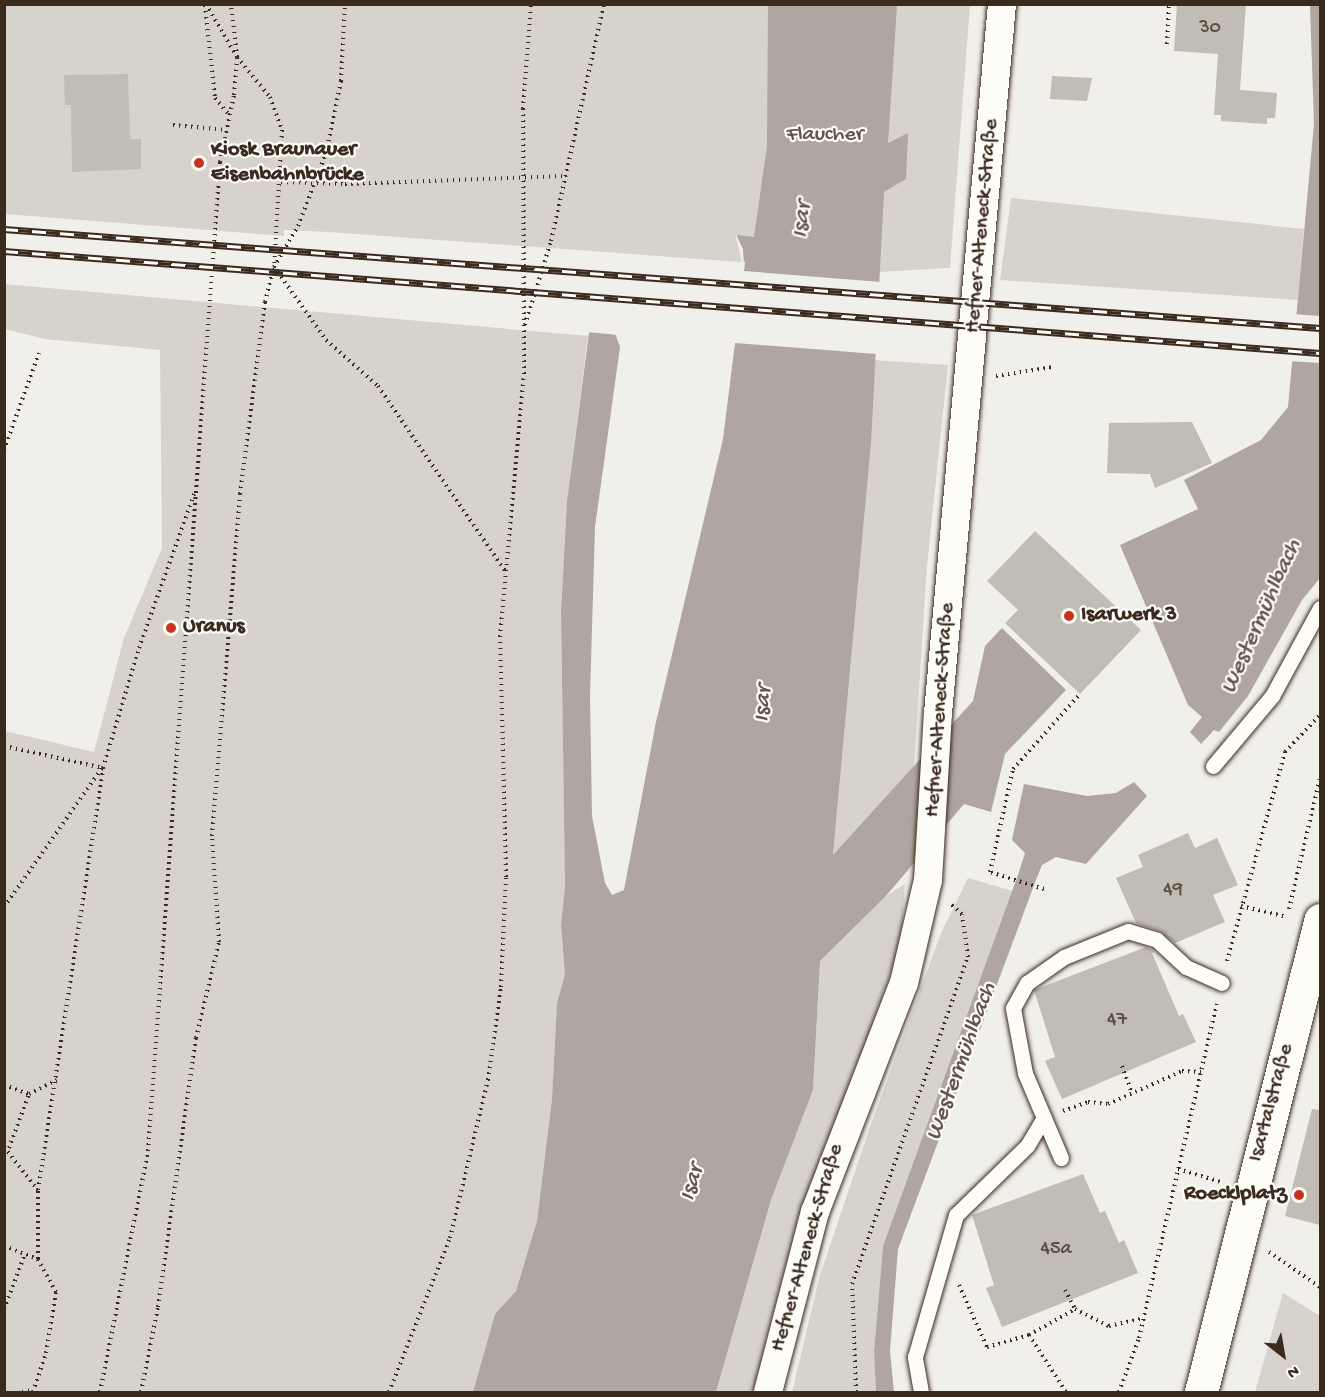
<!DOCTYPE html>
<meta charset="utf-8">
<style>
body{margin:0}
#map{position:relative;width:1325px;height:1397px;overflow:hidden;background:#f1efea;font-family:"Gochi Hand",sans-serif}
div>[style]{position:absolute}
.green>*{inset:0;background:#d7d2cc}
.water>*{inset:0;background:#aea69f}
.pier>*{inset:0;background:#f1efea}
.building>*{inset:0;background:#c1bcb4}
.path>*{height:4px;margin-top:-2px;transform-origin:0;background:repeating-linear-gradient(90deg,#3b2a1e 0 1.5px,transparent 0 6px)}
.roads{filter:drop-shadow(0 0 2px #3b2a1e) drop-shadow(0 0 2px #3b2a1e)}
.service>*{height:15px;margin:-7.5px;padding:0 7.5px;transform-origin:7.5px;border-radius:7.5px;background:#fdfcf7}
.minor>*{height:28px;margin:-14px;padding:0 14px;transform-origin:14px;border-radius:14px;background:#fdfcf7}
.secondary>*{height:33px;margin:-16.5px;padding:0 16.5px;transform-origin:16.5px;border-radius:16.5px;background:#fdfcf7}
.rail>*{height:7px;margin-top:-3.5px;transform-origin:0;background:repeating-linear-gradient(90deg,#fdfcf7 0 14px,#3b2a1e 0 28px);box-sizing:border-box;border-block:2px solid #3b2a1e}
.dots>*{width:16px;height:16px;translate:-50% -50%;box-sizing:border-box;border:3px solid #fdfcf7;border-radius:50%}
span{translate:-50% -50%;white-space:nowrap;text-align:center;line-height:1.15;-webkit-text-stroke:4.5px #fdfcf7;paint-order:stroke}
.number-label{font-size:20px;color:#5c4e44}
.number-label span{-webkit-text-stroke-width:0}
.park-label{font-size:22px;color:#62544a}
.poi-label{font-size:22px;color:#3b2a1e;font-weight:700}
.left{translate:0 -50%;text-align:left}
.right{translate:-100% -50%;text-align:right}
.street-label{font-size:22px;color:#3b2a1e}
.water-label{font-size:24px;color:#63554b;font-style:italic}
.frame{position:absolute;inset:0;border:6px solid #3b2a1e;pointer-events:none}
.north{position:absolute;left:1253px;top:1325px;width:60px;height:60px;-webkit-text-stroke:4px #fdfcf7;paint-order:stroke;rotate:149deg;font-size:16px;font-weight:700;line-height:24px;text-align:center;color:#3b2a1e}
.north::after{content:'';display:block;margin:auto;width:21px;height:27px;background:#3b2a1e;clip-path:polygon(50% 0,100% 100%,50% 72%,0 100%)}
</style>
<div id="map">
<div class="green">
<div style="clip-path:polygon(5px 5px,970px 5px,950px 268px,879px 272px,329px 232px,284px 230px,284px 236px,5px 214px)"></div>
<div style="clip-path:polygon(1011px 198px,1304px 229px,1298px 300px,1000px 280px)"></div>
<div style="clip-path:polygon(4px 284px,588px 336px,567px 501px,561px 611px,565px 886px,561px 925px,565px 974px,557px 1003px,552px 1099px,537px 1221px,516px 1291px,495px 1314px,473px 1392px,5px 1392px,5px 731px,94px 752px,124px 638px,162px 548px,160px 350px,45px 339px,5px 329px)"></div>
<div style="clip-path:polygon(873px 360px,948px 365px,927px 566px,914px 767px,833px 856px,871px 444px)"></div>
<div style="clip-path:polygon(968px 878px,1013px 891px,883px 1246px,874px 1351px,876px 1392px,792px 1392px,820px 1275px,870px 1127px,941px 933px)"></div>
<div style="clip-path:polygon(905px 884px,901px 944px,782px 1279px,753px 1392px,716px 1392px,771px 1200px,813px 1090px,820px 961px,886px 896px)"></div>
<div style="clip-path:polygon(1283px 1293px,1320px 1316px,1320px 1392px,1255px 1392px)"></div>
</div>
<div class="water">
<div style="clip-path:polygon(768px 5px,897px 5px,888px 143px,908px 133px,906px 179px,884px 192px,871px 444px,833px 855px,973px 701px,985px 646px,1002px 628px,1066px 690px,1005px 754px,991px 812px,964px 804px,886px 896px,820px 961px,813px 1090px,771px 1200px,716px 1392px,473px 1392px,495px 1314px,516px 1291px,537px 1221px,552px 1099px,557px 1003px,565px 974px,561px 925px,565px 886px,561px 611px,567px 501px,596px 280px,620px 347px,595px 527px,590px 697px,592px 816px,605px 883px,612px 895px,624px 890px,656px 722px,723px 439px,745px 263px,737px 235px,754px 237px,767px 146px)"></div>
<div style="clip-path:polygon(1310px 5px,1320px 5px,1320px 578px,1302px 600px,1248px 696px,1219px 732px,1214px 730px,1201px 744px,1190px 732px,1202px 717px,1188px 705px,1120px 545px,1198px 509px,1184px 480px,1261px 440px,1288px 407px,1314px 124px)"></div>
<div style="clip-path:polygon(1134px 782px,1147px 796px,1086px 864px,1056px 857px,1042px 865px,1036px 880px,898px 1249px,890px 1351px,894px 1392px,876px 1392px,874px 1351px,883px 1246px,1018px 875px,1025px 853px,1012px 840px,1024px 784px,1087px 796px,1116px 793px)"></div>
</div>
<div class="pier">
<div style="clip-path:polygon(735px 233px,743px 249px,744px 271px,881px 282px,876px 354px,735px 343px,728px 375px,742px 263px)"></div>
<div style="clip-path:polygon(595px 277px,599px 278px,619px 335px,586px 332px)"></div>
<div style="clip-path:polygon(1293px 314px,1320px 316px,1320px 363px,1289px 361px)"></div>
</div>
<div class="building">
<div style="clip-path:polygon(1177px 4px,1246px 4px,1240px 90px,1277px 93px,1275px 118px,1267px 118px,1267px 124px,1221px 121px,1221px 115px,1214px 115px,1218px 54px,1174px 51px)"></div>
<div style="clip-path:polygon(128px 74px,130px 139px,141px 139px,141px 169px,72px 172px,71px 105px,65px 105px,64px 75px)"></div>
<div style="clip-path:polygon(1052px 76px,1092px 78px,1087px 101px,1050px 99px)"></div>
<div style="clip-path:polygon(1192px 422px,1212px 463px,1155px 488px,1150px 474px,1107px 473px,1109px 423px)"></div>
<div style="clip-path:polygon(1035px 531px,1141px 630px,1080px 694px,1005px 623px,1018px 610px,987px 581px)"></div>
<div style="clip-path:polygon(1188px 833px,1195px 848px,1217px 838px,1238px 885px,1213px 895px,1225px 922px,1175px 943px,1160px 931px,1136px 923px,1116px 878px,1143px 867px,1138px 855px)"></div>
<div style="clip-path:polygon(1146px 947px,1155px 952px,1152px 953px,1179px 1016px,1183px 1014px,1196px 1042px,1062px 1099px,1045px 1061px,1055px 1057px,1034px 990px)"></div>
<div style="clip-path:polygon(1312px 1109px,1320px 1110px,1320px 1225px,1285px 1216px)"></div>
<div style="clip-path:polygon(1083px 1174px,1100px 1213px,1105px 1211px,1119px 1243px,1124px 1240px,1138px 1273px,1002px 1327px,986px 1288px,994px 1285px,972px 1215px)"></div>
</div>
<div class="path">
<div style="left:206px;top:4px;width:61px;rotate:59.7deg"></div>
<div style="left:237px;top:57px;width:52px;rotate:50.5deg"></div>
<div style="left:270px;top:97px;width:35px;rotate:70deg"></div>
<div style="left:282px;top:130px;width:137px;rotate:93.3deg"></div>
<div style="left:274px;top:267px;width:90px;rotate:54.5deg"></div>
<div style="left:326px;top:340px;width:69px;rotate:41.5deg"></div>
<div style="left:378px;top:386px;width:226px;rotate:55.5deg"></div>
<div style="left:205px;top:5px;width:94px;rotate:83.9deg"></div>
<div style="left:215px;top:98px;width:23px;rotate:50deg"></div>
<div style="left:1167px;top:44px;width:40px;rotate:-87.1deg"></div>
<div style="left:173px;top:125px;width:54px;rotate:5.3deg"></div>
<div style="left:281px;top:182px;width:64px;rotate:1.8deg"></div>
<div style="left:345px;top:184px;width:220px;rotate:-2.1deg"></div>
<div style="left:525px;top:325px;width:88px;rotate:-72.8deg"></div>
<div style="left:551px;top:241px;width:243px;rotate:-77.4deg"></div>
<div style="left:996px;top:376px;width:58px;rotate:-9deg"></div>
<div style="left:4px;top:450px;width:103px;rotate:-70.2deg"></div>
<div style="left:4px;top:746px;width:101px;rotate:12.5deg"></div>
<div style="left:103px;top:768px;width:125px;rotate:-73.3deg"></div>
<div style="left:139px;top:648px;width:164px;rotate:-70.3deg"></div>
<div style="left:1044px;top:889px;width:57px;rotate:-162.5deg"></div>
<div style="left:990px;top:872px;width:106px;rotate:-77.4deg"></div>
<div style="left:1013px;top:769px;width:101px;rotate:-48.2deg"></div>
<div style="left:1241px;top:906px;width:47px;rotate:13.4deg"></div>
<div style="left:4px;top:907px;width:170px;rotate:-54.8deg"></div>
<div style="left:1289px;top:909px;width:135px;rotate:-76.7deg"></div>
<div style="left:1227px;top:961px;width:217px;rotate:-74.5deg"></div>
<div style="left:1285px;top:752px;width:51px;rotate:-46.6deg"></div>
<div style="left:1122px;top:1066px;width:30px;rotate:70deg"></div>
<div style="left:4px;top:1085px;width:27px;rotate:20deg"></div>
<div style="left:1063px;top:1111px;width:27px;rotate:-20deg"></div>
<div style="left:1088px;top:1102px;width:20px;rotate:6deg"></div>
<div style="left:1108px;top:1104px;width:81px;rotate:-24deg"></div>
<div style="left:1182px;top:1071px;width:19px;rotate:3deg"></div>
<div style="left:4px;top:1147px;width:55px;rotate:51.7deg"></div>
<div style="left:9px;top:1148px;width:58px;rotate:-69.7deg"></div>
<div style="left:29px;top:1094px;width:31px;rotate:-27deg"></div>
<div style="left:1178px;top:1169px;width:45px;rotate:16.8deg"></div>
<div style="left:4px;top:1246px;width:36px;rotate:21deg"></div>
<div style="left:1269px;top:1252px;width:62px;rotate:34.5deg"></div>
<div style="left:959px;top:1285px;width:68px;rotate:65.7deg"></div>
<div style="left:987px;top:1347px;width:44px;rotate:-15.9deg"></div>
<div style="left:1029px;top:1335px;width:53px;rotate:-29.5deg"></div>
<div style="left:1075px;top:1309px;width:38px;rotate:27deg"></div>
<div style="left:1109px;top:1326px;width:35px;rotate:-13deg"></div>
<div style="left:1065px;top:1290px;width:21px;rotate:62deg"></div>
<div style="left:4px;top:1309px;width:59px;rotate:-69.1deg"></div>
<div style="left:1029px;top:1335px;width:68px;rotate:57deg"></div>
<div style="left:22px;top:1392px;width:10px;rotate:-11deg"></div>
<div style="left:33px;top:1392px;width:41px;rotate:-71.6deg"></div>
<div style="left:46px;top:1353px;width:62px;rotate:-80.7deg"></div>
<div style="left:56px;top:1292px;width:38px;rotate:-119deg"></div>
<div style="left:38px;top:1259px;width:69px;rotate:-90deg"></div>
<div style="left:38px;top:1190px;width:427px;rotate:-81.2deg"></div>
<div style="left:100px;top:1392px;width:246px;rotate:-78.7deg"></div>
<div style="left:148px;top:1151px;width:992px;rotate:-85.84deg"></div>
<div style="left:220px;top:162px;width:68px;rotate:-78.2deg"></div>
<div style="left:234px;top:95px;width:38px;rotate:-85deg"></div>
<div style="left:237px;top:57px;width:53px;rotate:-96.5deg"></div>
<div style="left:141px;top:1392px;width:87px;rotate:-78.7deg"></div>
<div style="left:158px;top:1307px;width:272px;rotate:-82deg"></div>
<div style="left:196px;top:1038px;width:99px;rotate:-76.5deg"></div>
<div style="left:219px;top:942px;width:106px;rotate:-93.8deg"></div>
<div style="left:212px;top:836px;width:343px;rotate:-85.3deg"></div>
<div style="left:240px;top:494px;width:194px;rotate:-82.6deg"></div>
<div style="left:265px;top:302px;width:36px;rotate:-76deg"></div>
<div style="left:274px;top:267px;width:48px;rotate:-59.7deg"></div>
<div style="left:298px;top:226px;width:78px;rotate:-69deg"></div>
<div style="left:326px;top:153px;width:74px;rotate:-78.2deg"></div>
<div style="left:341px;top:81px;width:77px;rotate:-87deg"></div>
<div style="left:389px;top:1392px;width:166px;rotate:-68.4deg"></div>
<div style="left:450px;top:1238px;width:163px;rotate:-76.5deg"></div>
<div style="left:488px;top:1080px;width:94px;rotate:-82deg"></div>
<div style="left:501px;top:987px;width:110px;rotate:-87.4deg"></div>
<div style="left:506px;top:877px;width:240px;rotate:-91.4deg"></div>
<div style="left:500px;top:637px;width:264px;rotate:-84.8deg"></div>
<div style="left:524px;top:374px;width:265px;rotate:-90.2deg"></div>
<div style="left:523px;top:109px;width:105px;rotate:-85.6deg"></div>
<div style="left:856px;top:1392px;width:108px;rotate:-92.1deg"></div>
<div style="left:852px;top:1284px;width:347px;rotate:-70.5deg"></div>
<div style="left:968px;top:957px;width:43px;rotate:-97.9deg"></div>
<div style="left:962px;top:914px;width:15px;rotate:-138deg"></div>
<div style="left:1119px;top:1392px;width:58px;rotate:-69.7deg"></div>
<div style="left:1139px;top:1338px;width:343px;rotate:-76.9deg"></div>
</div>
<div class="roads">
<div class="service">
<div style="left:1213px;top:766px;width:92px;rotate:-49.9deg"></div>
<div style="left:1272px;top:696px;width:100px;rotate:-61.4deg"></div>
<div style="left:1061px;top:1158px;width:92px;rotate:-113deg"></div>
<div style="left:1025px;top:1073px;width:66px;rotate:-100.5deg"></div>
<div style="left:1013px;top:1008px;width:29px;rotate:-61deg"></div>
<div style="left:1027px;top:983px;width:45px;rotate:-35.1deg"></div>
<div style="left:1064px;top:957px;width:69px;rotate:-22.1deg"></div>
<div style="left:1128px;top:931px;width:30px;rotate:17deg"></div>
<div style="left:1157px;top:940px;width:40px;rotate:43deg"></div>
<div style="left:1186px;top:967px;width:39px;rotate:24deg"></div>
<div style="left:921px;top:1392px;width:36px;rotate:-100deg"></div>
<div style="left:915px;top:1357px;width:148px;rotate:-73.9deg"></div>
<div style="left:956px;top:1215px;width:99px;rotate:-44.2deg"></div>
<div style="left:1027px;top:1146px;width:33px;rotate:-59deg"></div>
</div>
<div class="minor">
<div style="left:768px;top:1392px;width:186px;rotate:-75.4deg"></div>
<div style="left:815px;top:1212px;width:246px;rotate:-68.8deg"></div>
<div style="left:904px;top:983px;width:106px;rotate:-76.9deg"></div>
<div style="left:928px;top:880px;width:167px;rotate:-86.6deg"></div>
<div style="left:938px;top:713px;width:712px;rotate:-84.84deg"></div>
</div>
<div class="secondary">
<div style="left:1201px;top:1392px;width:487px;rotate:-75.8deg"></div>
</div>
</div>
<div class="rail">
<div style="left:4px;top:229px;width:1320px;rotate:4.3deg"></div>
<div style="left:4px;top:251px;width:1320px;rotate:4.43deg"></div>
</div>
<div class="dots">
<div style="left:199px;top:163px;background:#c8321e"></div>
<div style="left:1069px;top:616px;background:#c8321e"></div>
<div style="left:171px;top:628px;background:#c8321e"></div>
<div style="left:1299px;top:1195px;background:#c8321e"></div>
</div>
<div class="number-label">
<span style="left:1210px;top:28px">30</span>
<span style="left:1173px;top:890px">49</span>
<span style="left:1117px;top:1020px">47</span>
<span style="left:1056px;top:1249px">45a</span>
</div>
<div class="park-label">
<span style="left:825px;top:136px">Flaucher</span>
</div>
<div class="poi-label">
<span class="left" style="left:211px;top:163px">Kiosk Braunauer<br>Eisenbahnbrücke</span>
<span class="left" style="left:1081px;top:616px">Isarwerk 3</span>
<span class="left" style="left:183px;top:628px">Uranus</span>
<span class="right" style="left:1287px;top:1195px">Roecklplatz</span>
</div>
<div class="street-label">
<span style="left:983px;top:226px;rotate:-85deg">Hefner-Alteneck-Straße</span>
<span style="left:941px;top:710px;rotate:-86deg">Hefner-Alteneck-Straße</span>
<span style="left:1272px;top:1103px;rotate:-75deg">Isartalstraße</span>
<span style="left:808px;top:1248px;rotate:-74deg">Hefner-Alteneck-Straße</span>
</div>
<div class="water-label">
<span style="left:803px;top:220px;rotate:-84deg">Isar</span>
<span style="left:1262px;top:617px;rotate:-66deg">Westermühlbach</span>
<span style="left:764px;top:704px;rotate:-87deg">Isar</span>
<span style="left:962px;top:1062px;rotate:-70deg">Westermühlbach</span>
<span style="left:693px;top:1183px;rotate:-75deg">Isar</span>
</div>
<div class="frame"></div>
<div class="north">N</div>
</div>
